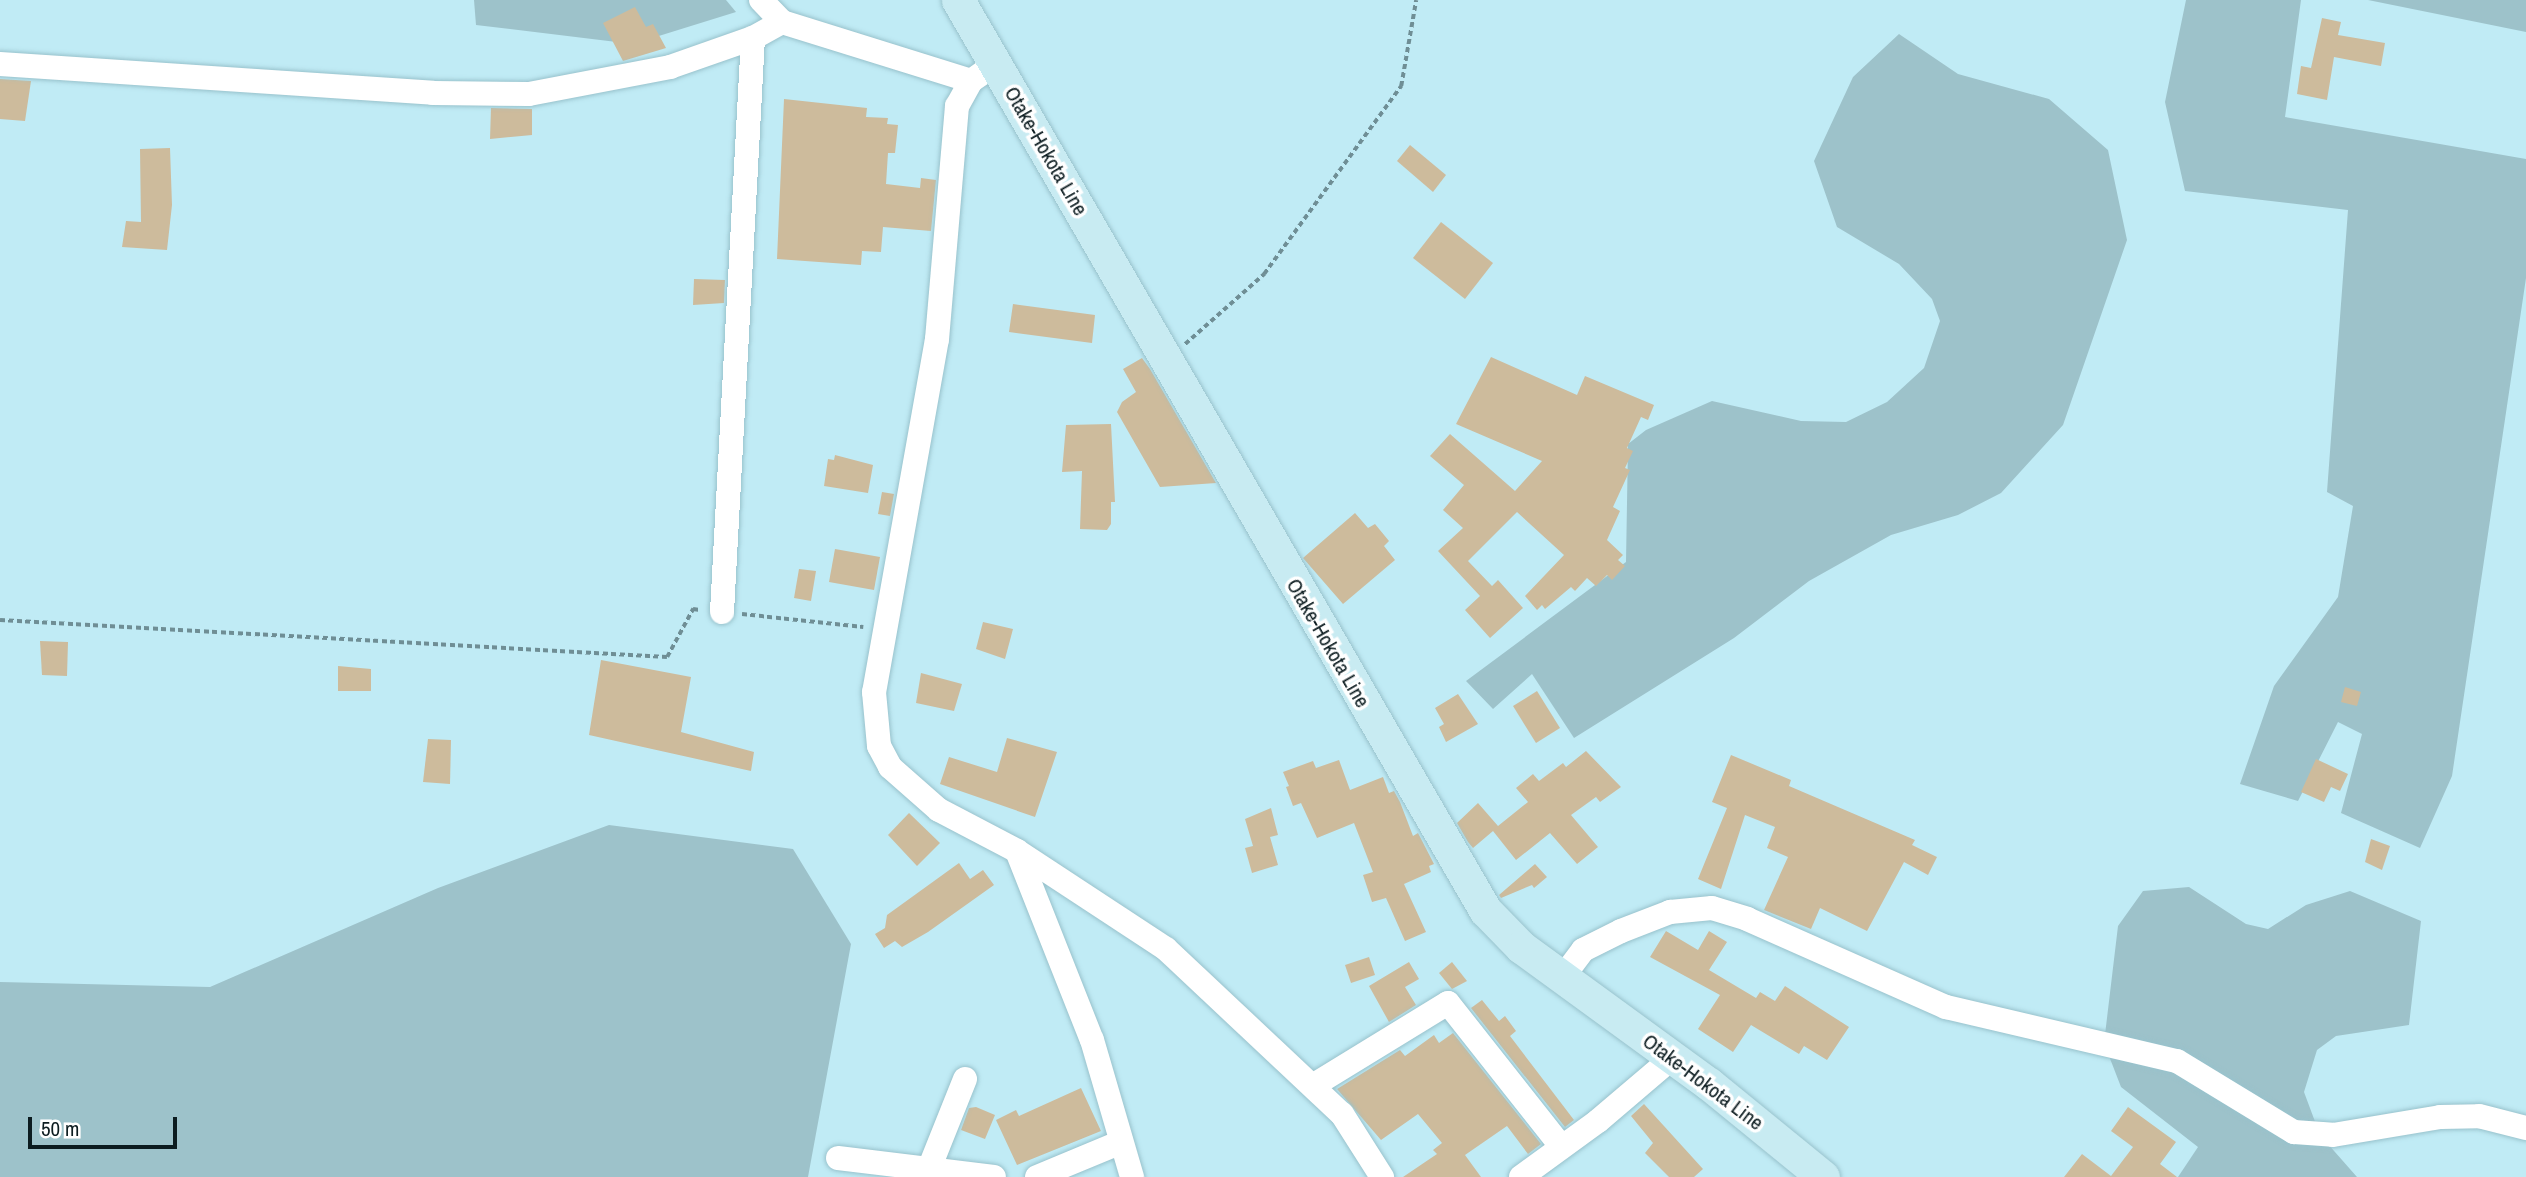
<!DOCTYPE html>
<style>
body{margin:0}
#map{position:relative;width:2526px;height:1177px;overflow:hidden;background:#c0ebf5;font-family:"Archivo Narrow",sans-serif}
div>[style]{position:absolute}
.green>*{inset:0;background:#9dc2ca}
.building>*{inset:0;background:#cdbb9c}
.path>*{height:3.5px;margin-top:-1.75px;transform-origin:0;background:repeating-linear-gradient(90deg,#6f8e95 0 5px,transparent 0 8.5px)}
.roads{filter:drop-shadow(0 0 2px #98c2cc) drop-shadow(0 0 2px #98c2cc)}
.street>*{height:24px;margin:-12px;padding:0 12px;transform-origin:12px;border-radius:12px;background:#fff}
.secondary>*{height:33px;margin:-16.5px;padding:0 16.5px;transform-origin:16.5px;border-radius:16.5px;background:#c8ebf2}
span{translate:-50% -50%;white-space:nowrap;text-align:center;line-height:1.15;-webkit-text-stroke:7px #fff;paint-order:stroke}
.street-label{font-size:21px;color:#0c1c20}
.scale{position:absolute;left:28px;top:1117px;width:149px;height:32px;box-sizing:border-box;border:4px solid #0c1c20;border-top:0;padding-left:9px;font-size:21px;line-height:24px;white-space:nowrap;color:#0c1c20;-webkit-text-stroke:5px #fff;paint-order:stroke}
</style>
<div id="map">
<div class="green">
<div style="clip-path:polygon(474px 0,726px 0,736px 12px,633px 44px,476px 25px)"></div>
<div style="clip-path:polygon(2186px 0,2301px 0,2285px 117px,2526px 159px,2526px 278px,2452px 776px,2420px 848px,2341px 813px,2362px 734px,2338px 722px,2298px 801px,2240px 784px,2274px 686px,2338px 597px,2353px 506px,2327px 492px,2348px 210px,2185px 191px,2165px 102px)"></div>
<div style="clip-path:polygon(2368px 0,2526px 0,2526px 32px)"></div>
<div style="clip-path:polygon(1899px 34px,1958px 74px,2049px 99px,2108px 150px,2127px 240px,2063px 425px,2001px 493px,1958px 515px,1891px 535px,1809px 581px,1734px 638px,1574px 738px,1532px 674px,1493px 709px,1466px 681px,1626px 562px,1628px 444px,1646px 430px,1712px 401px,1801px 421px,1846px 422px,1887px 402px,1924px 368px,1940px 321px,1932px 299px,1899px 264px,1837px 227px,1814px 161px,1853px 77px)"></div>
<div style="clip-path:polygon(609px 825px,793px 849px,851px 944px,808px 1177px,0 1177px,0 982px,210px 987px,438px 888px)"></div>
<div style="clip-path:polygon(2189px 887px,2246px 924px,2268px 929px,2306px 905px,2350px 891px,2421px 921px,2409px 1025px,2336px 1036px,2317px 1050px,2304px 1092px,2320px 1135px,2357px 1177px,2178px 1177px,2198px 1147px,2121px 1087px,2104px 1043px,2118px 926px,2143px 891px)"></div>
</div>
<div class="building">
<div style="clip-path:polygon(635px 7px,646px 27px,653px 24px,666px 48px,623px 61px,603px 23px)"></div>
<div style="clip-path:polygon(2322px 18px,2341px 22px,2338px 35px,2385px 43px,2381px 66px,2334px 57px,2327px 100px,2297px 94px,2301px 66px,2311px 68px)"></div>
<div style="clip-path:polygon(0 79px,31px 81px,25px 121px,0 119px)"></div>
<div style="clip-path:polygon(784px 99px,867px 108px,866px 117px,888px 118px,887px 124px,898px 125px,895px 153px,888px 153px,886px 184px,920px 188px,921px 178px,936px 180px,931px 231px,883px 227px,881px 252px,862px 251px,861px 265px,777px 259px)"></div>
<div style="clip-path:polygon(491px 108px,532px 109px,532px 135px,490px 139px)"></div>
<div style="clip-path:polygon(1410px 145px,1446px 175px,1433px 192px,1397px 161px)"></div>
<div style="clip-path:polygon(170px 148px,172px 205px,167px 250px,122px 247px,126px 221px,141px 222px,140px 149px)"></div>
<div style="clip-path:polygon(1441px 222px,1493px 263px,1465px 299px,1413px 258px)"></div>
<div style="clip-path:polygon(694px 279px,725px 280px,724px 303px,693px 305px)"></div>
<div style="clip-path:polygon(1013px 304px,1095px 315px,1092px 343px,1009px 332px)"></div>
<div style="clip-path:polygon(1491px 357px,1577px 395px,1585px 376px,1654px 405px,1648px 420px,1641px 417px,1627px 448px,1633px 451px,1625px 468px,1630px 470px,1613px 507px,1620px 511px,1607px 540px,1623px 555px,1618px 560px,1625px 566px,1612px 580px,1607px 575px,1596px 586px,1587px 578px,1575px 591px,1571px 587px,1545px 609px,1542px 605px,1537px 610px,1525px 596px,1564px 555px,1517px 512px,1468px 561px,1492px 586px,1498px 580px,1523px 608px,1490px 638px,1465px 610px,1480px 596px,1438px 551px,1463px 528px,1443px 510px,1464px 485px,1430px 456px,1450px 434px,1515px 491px,1542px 461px,1456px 424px)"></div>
<div style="clip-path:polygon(1142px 358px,1150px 369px,1216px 483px,1160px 487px,1117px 412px,1122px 402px,1136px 392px,1123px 369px)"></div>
<div style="clip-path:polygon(1111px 424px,1115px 502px,1111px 502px,1111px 524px,1107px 530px,1080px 529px,1082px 471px,1062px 472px,1066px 425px)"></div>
<div style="clip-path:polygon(835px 455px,873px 465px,868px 493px,824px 486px,828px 459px,834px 460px)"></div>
<div style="clip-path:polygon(882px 492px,894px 494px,890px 516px,878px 514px)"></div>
<div style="clip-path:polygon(1355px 513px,1368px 528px,1375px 524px,1389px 541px,1384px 546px,1395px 560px,1343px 604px,1303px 558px)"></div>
<div style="clip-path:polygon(835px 549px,880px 557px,874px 590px,829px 582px)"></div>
<div style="clip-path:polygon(799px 569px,816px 571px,811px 601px,794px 598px)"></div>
<div style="clip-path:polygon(983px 622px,1013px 629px,1005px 659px,976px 649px)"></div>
<div style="clip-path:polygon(40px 641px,68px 642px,67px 676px,42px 675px)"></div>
<div style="clip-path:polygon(601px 660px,691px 677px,681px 732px,754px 752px,751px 771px,589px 735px)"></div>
<div style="clip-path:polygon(338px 666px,371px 669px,371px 691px,338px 691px)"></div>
<div style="clip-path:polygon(921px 673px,962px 684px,954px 711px,916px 703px)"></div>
<div style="clip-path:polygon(2345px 687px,2361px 692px,2357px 706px,2341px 702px)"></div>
<div style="clip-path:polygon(1537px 691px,1560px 728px,1536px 743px,1513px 706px)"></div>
<div style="clip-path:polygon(1458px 694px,1478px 724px,1446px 742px,1439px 727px,1444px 724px,1435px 708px)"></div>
<div style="clip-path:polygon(1007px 738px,1057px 752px,1035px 817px,940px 784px,949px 757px,997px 772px)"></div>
<div style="clip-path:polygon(428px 739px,451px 740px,450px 784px,423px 782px)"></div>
<div style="clip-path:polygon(1586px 751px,1621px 787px,1600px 802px,1596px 797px,1571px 815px,1598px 847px,1577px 864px,1550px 833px,1516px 860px,1493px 831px,1473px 848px,1468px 842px,1457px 823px,1478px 803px,1498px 826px,1528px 802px,1516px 788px,1533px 774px,1539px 781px,1563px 763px,1566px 767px)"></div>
<div style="clip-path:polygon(1731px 755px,1791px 780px,1789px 786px,1915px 840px,1912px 845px,1937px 857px,1928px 875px,1904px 862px,1867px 931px,1820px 908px,1811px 929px,1764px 910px,1788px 857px,1767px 848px,1775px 827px,1745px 815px,1721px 889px,1698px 879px,1727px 808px,1712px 802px)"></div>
<div style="clip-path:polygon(2316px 759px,2348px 774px,2340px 791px,2331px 787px,2324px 802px,2301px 792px)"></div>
<div style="clip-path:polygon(1339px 760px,1350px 790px,1383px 777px,1389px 793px,1394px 791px,1400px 802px,1413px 836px,1418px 833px,1434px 864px,1429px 866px,1431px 872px,1404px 884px,1426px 932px,1405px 941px,1386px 898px,1372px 902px,1363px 875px,1373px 872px,1354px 823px,1317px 838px,1301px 803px,1293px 806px,1286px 787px,1289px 786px,1283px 772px,1313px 761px,1316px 768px)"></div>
<div style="clip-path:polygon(1271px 808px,1278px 835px,1270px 837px,1278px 865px,1252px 873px,1245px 848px,1253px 846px,1245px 819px)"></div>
<div style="clip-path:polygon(909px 813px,940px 843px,917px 866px,888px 835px)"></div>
<div style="clip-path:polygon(2371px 839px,2390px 846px,2382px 870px,2365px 862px)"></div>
<div style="clip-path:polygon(959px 863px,970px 879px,983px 870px,994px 885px,928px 932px,902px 947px,895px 941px,884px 948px,875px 934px,885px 928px,887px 915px)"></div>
<div style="clip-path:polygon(1535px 864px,1547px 877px,1534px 888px,1532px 885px,1501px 898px,1499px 895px)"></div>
<div style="clip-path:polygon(1666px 931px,1698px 950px,1709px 931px,1727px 942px,1709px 970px,1756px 998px,1760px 992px,1775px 1001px,1785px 986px,1849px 1027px,1827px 1060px,1804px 1046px,1799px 1054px,1751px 1025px,1733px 1052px,1698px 1029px,1720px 995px,1650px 957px)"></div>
<div style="clip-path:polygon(1369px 957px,1375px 975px,1351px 983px,1345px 965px)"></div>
<div style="clip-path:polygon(1409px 962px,1419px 979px,1405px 987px,1416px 1005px,1389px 1022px,1369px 986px)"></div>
<div style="clip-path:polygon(1452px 962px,1467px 981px,1452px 989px,1439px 973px)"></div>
<div style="clip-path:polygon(1482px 1000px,1499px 1021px,1505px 1016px,1516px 1031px,1510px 1036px,1574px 1120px,1565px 1127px,1471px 1008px)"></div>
<div style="clip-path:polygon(1453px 1033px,1541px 1144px,1528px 1154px,1507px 1126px,1465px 1155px,1481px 1177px,1403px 1177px,1437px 1154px,1433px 1150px,1442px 1143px,1418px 1114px,1381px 1140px,1337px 1089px,1400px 1050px,1405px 1056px,1434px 1035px,1439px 1043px)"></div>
<div style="clip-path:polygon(1081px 1088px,1101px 1131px,1017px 1165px,996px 1120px,1016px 1110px,1019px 1116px)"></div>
<div style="clip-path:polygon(1644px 1104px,1703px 1169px,1694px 1177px,1669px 1177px,1645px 1153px,1653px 1143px,1631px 1116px)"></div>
<div style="clip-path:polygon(976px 1107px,995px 1115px,985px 1139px,961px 1130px,969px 1108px)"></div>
<div style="clip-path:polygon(2128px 1107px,2176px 1142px,2160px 1164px,2177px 1177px,2064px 1177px,2082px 1154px,2111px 1176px,2133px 1147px,2111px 1131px)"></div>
</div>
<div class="path">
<div style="left:1185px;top:344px;width:106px;rotate:-41.5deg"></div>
<div style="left:1264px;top:274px;width:233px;rotate:-53.9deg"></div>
<div style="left:1401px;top:86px;width:87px;rotate:-80.1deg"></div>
<div style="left:742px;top:614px;width:122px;rotate:6.1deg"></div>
<div style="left:0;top:620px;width:668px;rotate:3.18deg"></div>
<div style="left:667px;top:657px;width:55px;rotate:-61.6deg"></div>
<div style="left:693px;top:609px;width:7px;rotate:8deg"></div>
</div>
<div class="roads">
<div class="street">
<div style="left:761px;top:0;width:30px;rotate:46deg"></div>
<div style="left:782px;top:22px;width:198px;rotate:17.3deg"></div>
<div style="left:971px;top:81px;width:16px;rotate:-35deg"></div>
<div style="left:0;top:64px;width:434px;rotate:3.8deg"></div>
<div style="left:433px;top:93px;width:96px;rotate:0.6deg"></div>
<div style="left:529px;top:94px;width:144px;rotate:-10.8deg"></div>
<div style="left:670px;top:67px;width:88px;rotate:-19.3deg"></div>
<div style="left:753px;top:38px;width:33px;rotate:-29deg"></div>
<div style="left:971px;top:81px;width:29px;rotate:119deg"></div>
<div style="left:957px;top:106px;width:234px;rotate:94.9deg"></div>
<div style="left:937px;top:339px;width:359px;rotate:100.1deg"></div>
<div style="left:874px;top:692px;width:54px;rotate:84.7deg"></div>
<div style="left:879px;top:746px;width:24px;rotate:62deg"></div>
<div style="left:890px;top:767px;width:65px;rotate:41.3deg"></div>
<div style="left:939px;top:810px;width:88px;rotate:27.7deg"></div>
<div style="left:1017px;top:851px;width:178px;rotate:33.3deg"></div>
<div style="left:1166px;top:949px;width:241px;rotate:43.2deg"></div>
<div style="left:1342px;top:1114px;width:75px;rotate:57.6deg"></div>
<div style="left:722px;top:612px;width:575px;rotate:-86.91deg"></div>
<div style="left:1017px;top:851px;width:203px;rotate:68.4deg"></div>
<div style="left:1092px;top:1040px;width:143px;rotate:73.7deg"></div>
<div style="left:1562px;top:978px;width:35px;rotate:-53deg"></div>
<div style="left:1583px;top:950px;width:42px;rotate:-26.6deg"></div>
<div style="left:1621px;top:931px;width:53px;rotate:-21.2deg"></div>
<div style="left:1670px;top:912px;width:42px;rotate:-5.4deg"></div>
<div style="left:1712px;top:908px;width:37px;rotate:17deg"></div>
<div style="left:1747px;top:919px;width:218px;rotate:23.9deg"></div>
<div style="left:1946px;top:1007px;width:237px;rotate:13.2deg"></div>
<div style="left:2177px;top:1061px;width:137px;rotate:31.3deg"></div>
<div style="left:2294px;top:1132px;width:39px;rotate:4deg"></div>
<div style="left:2333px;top:1135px;width:109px;rotate:-9.5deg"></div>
<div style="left:2440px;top:1117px;width:39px;rotate:-1deg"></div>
<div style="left:2479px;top:1116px;width:49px;rotate:14.3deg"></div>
<div style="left:1314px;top:1085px;width:157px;rotate:-31.5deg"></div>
<div style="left:1448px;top:1003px;width:182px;rotate:51.7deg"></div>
<div style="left:838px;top:1158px;width:157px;rotate:6.9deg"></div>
<div style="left:929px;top:1169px;width:97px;rotate:-68.2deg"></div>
<div style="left:1037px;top:1177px;width:89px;rotate:-22.5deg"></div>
<div style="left:1521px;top:1177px;width:95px;rotate:-36deg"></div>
<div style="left:1598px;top:1121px;width:97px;rotate:-40.4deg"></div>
</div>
<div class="secondary">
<div style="left:958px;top:0;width:1052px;rotate:59.92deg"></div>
<div style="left:1485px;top:910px;width:52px;rotate:45.8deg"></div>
<div style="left:1521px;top:947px;width:233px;rotate:36.1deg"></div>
<div style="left:1709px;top:1084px;width:147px;rotate:39.2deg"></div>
</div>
</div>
<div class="street-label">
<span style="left:1046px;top:151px;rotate:60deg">Otake-Hokota Line</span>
<span style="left:1328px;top:643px;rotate:60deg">Otake-Hokota Line</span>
<span style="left:1703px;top:1082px;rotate:37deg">Otake-Hokota Line</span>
</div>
<div class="scale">50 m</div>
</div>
